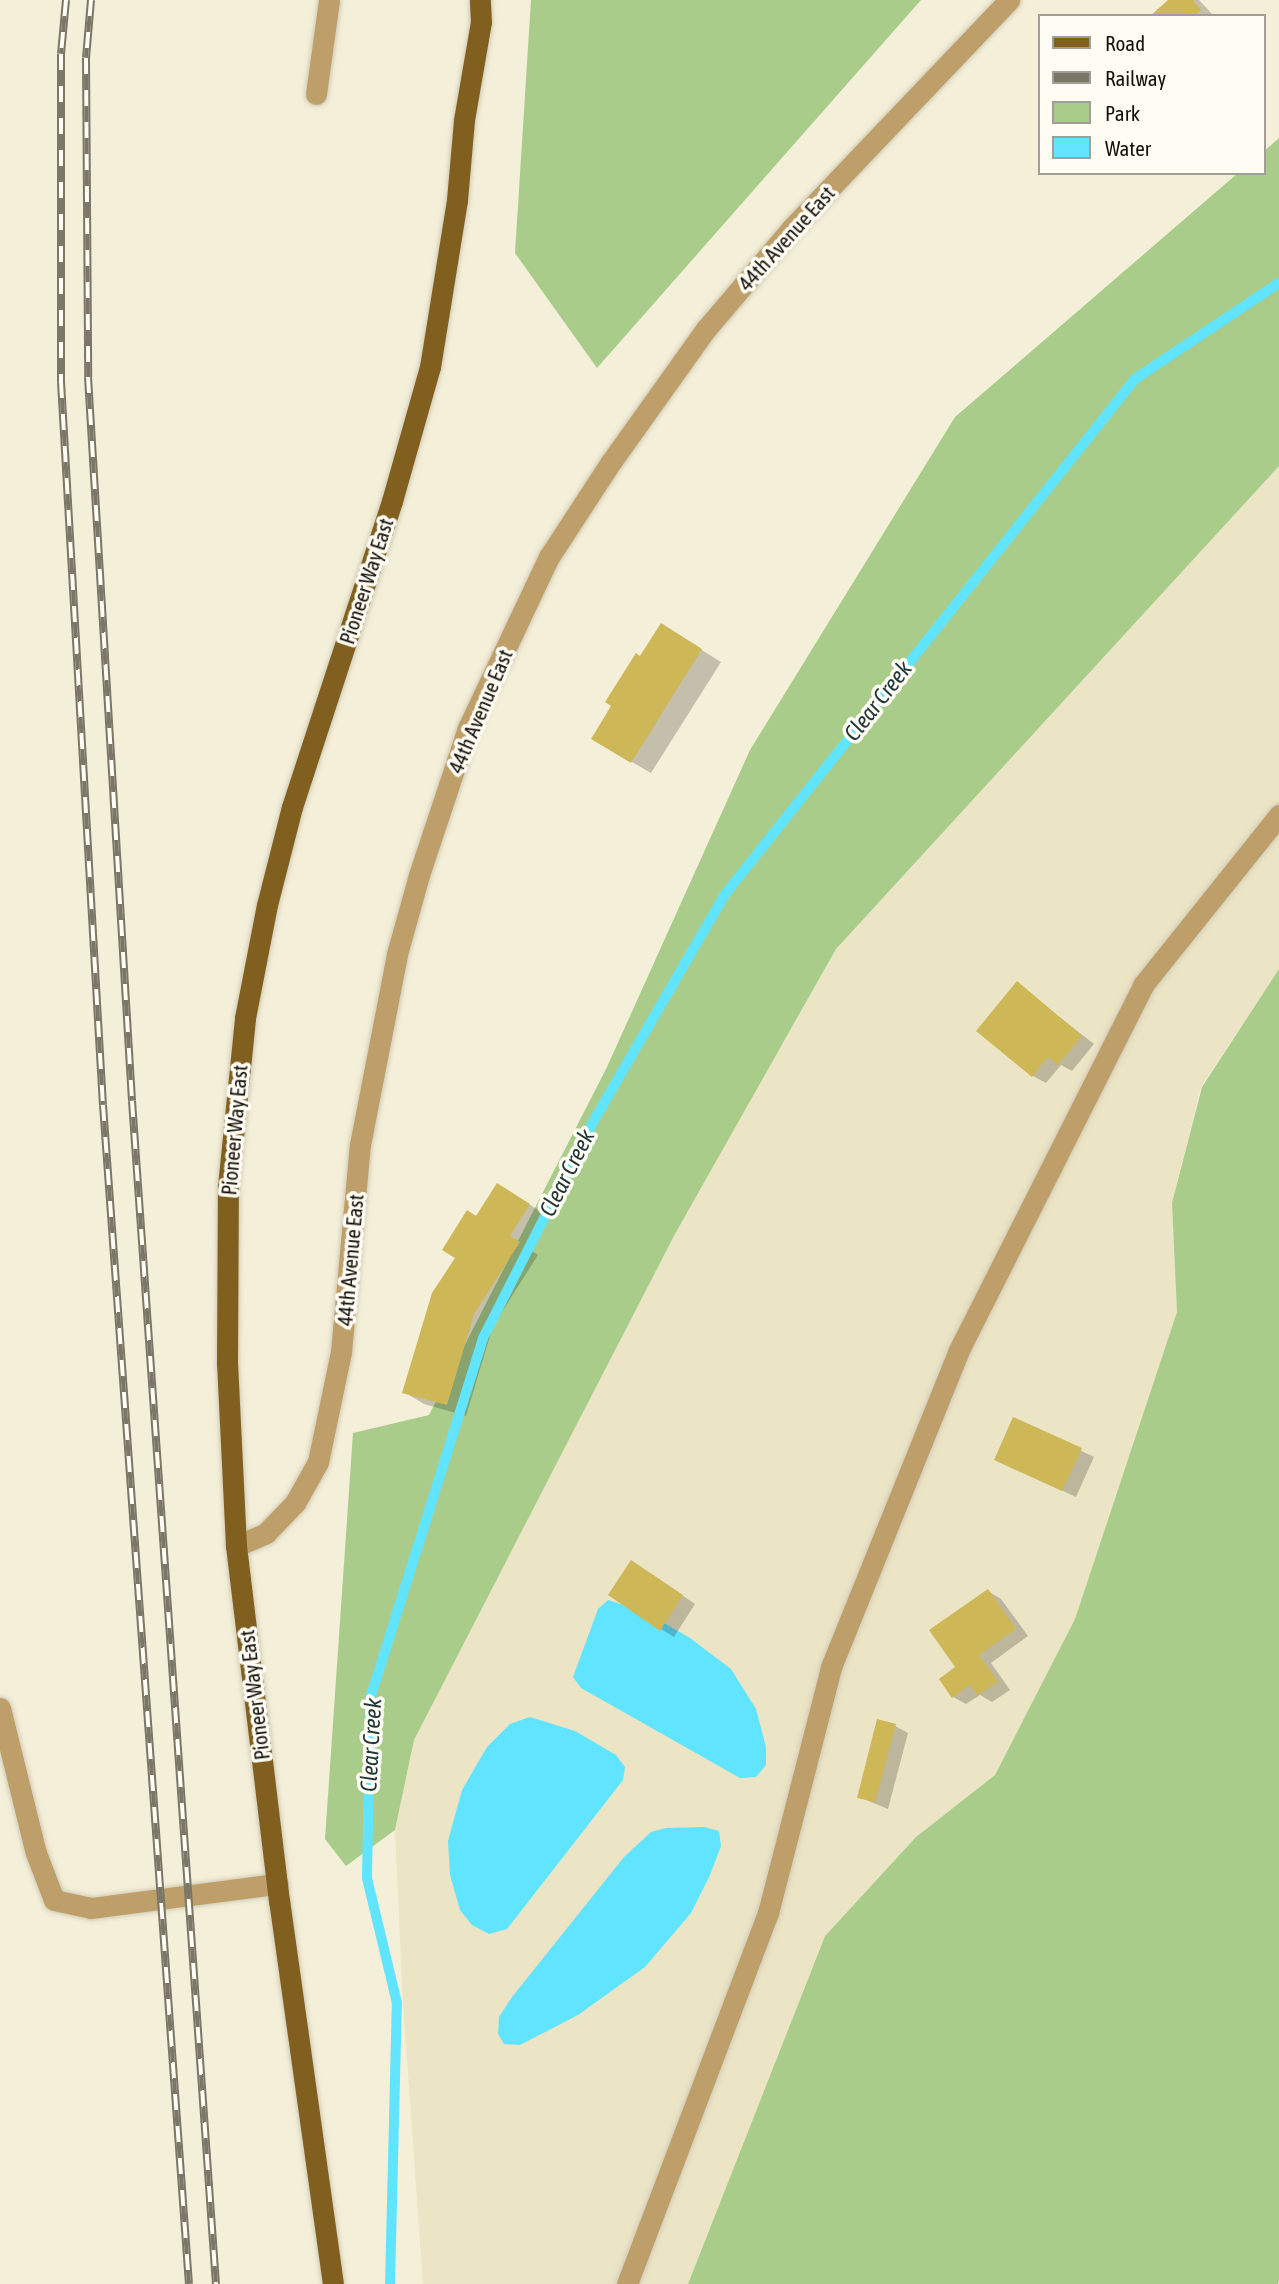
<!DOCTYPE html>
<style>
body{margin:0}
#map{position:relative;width:1279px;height:2284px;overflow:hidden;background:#f4efd8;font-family:"Asap Condensed",sans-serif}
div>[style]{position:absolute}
.built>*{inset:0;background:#ebe4c5}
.green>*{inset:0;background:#a9cc8b}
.water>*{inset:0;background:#61e4ff}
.shadow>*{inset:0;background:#0003}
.stream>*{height:10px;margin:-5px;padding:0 5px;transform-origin:5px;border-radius:5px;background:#61e4ff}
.building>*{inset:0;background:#ceb757}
.roads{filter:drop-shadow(0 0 2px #d0cbb7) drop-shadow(0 0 2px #d0cbb7)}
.minor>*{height:21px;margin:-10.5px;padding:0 10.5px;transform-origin:10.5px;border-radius:10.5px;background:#be9f69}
.major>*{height:21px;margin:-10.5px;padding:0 10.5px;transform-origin:10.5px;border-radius:10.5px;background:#81601f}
.rail>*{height:8px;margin-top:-4px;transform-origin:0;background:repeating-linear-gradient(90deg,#fefcf3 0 16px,#7a7769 0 32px);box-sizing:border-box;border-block:2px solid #7a7769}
span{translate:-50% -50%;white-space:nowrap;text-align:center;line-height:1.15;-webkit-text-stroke:7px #fefcf3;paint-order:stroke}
.street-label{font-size:21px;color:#121009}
.water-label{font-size:23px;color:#20363b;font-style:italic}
.legend{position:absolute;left:1038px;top:14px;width:228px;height:161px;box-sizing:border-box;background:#fefcf3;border:2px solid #a09e95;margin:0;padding:9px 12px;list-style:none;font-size:21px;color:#121009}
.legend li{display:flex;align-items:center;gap:14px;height:35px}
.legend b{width:35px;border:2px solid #a09e95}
</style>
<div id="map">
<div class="built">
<div style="clip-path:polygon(1279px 466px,1279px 969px,1201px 1087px,1172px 1203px,1177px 1312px,1075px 1619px,995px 1775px,916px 1837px,825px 1936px,688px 2284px,423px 2284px,403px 2003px,395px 1830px,414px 1740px,675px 1234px,836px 949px)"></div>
</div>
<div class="green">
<div style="clip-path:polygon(531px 0,921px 0,597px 368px,515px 253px)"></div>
<div style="clip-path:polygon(1279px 138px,1279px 466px,836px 949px,675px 1234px,414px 1740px,395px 1830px,346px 1866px,325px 1839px,353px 1433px,429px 1415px,607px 1067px,750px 750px,955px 417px,1238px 173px,1263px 173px,1263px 152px)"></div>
<div style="clip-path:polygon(1279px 969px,1279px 2281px,1278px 2284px,688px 2284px,825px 1936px,916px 1837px,995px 1775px,1075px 1619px,1177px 1312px,1172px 1203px,1202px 1087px)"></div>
</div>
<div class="water">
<div style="clip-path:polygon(608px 1600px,643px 1611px,690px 1638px,731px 1669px,756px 1709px,766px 1747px,766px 1765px,756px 1777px,740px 1778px,581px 1688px,573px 1677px,598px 1609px)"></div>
<div style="clip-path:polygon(530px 1717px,575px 1731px,616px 1755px,625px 1767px,623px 1780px,507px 1929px,489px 1934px,472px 1925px,460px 1910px,450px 1875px,448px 1841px,462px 1790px,487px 1747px,510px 1724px)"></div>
<div style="clip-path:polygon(704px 1827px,719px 1831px,721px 1846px,710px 1875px,691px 1913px,645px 1967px,578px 2015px,520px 2045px,504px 2044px,498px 2034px,499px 2017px,512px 1997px,624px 1857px,651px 1832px,666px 1828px)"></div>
</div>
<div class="shadow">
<div style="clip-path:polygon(1171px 0,1199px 0,1214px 16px,1154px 16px)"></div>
<div style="clip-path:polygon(681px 637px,721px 662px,651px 773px,632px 762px,641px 658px)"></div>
<div style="clip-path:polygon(1017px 984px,1094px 1044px,1072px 1071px,1061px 1065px,1046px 1083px,1033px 1076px)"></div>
<div style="clip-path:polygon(518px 1197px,549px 1217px,529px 1249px,538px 1255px,493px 1326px,466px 1416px,424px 1404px,404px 1392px,457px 1257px,477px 1218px)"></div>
<div style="clip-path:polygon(1014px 1419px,1094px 1457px,1076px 1497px,1009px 1466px)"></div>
<div style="clip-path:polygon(645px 1570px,695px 1604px,674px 1637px,661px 1629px)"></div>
<div style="clip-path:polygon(988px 1591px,1001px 1599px,1028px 1636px,991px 1663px,1010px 1690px,992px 1702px,980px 1695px,966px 1704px,953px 1697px,958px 1668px)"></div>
<div style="clip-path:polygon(895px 1726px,908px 1733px,888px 1809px,859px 1797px)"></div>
</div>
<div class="stream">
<div style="left:390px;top:2284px;width:281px;rotate:-88.6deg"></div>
<div style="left:397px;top:2003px;width:129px;rotate:-103.5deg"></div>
<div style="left:367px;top:1878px;width:179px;rotate:-89deg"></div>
<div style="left:370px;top:1699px;width:378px;rotate:-72.6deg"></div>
<div style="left:483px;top:1338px;width:242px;rotate:-63deg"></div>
<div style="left:593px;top:1122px;width:265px;rotate:-59.9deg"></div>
<div style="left:726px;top:893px;width:657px;rotate:-51.49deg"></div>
<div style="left:1135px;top:379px;width:173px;rotate:-33.7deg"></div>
</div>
<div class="building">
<div style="clip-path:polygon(1168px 0,1193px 0,1201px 10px,1195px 16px,1150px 16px)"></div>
<div style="clip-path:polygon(661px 623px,702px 649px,631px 763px,591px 739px,611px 706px,605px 702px,636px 653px,640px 656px)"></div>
<div style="clip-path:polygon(1017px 981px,1082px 1036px,1058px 1065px,1048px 1057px,1032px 1077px,976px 1031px)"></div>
<div style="clip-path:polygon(497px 1183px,530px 1204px,510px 1236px,520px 1242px,474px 1314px,447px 1405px,402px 1393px,432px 1293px,455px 1258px,442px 1250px,467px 1210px,476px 1216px)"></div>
<div style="clip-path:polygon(1013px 1417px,1082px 1448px,1062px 1491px,994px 1460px)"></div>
<div style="clip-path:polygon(631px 1560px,683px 1595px,660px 1631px,608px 1595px)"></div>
<div style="clip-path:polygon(988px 1589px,1016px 1629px,979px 1655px,998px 1682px,978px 1695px,970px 1685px,952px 1698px,939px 1679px,955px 1667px,929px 1630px)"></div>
<div style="clip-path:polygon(877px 1719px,896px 1724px,875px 1802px,857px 1798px)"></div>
</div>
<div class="roads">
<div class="minor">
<div style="left:316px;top:94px;width:95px;rotate:-82.1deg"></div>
<div style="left:236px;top:1546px;width:33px;rotate:-23deg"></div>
<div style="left:266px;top:1533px;width:42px;rotate:-46deg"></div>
<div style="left:295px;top:1503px;width:47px;rotate:-60.7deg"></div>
<div style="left:318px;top:1462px;width:112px;rotate:-78.2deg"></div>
<div style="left:341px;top:1352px;width:208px;rotate:-84.8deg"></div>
<div style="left:360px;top:1145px;width:195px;rotate:-79deg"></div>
<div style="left:397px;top:954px;width:82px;rotate:-74.4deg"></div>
<div style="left:419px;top:875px;width:155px;rotate:-71.6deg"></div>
<div style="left:468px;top:728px;width:189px;rotate:-64.7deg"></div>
<div style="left:549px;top:557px;width:113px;rotate:-56.9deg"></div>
<div style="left:611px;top:462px;width:163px;rotate:-54.5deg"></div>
<div style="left:706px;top:329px;width:133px;rotate:-49.6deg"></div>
<div style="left:792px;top:228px;width:315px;rotate:-46.4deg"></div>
<div style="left:0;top:1708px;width:149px;rotate:76.1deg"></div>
<div style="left:36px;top:1853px;width:50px;rotate:69deg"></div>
<div style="left:54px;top:1900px;width:38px;rotate:12deg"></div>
<div style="left:91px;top:1908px;width:188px;rotate:-7.4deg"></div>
<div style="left:627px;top:2284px;width:397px;rotate:-69.2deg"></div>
<div style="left:768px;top:1913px;width:254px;rotate:-75.6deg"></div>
<div style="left:831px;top:1667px;width:340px;rotate:-68deg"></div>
<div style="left:958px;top:1352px;width:411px;rotate:-63.2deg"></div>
<div style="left:1143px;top:985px;width:218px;rotate:-51.3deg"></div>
</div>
<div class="major">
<div style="left:333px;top:2284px;width:387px;rotate:-98deg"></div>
<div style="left:279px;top:1901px;width:358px;rotate:-96.9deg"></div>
<div style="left:236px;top:1546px;width:182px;rotate:-92.8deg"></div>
<div style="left:227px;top:1364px;width:178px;rotate:-89.7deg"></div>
<div style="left:228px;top:1186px;width:169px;rotate:-84.2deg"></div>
<div style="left:245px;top:1018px;width:115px;rotate:-79deg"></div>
<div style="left:267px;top:905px;width:101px;rotate:-75.7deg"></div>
<div style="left:292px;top:807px;width:322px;rotate:-71.9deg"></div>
<div style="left:392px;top:501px;width:139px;rotate:-74.2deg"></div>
<div style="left:430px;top:367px;width:169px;rotate:-80.8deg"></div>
<div style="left:457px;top:200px;width:80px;rotate:-85deg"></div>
<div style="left:464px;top:120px;width:99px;rotate:-80.2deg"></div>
<div style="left:481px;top:22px;width:22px;rotate:-93deg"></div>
</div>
</div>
<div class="rail">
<div style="left:66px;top:0;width:54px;rotate:95.3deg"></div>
<div style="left:61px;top:54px;width:328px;rotate:90deg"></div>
<div style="left:61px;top:382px;width:724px;rotate:86.68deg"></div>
<div style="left:103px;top:1105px;width:1182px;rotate:85.83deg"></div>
<div style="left:91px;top:0;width:58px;rotate:94.9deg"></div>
<div style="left:86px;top:58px;width:319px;rotate:89.6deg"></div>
<div style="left:88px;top:377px;width:725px;rotate:86.52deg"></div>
<div style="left:132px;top:1101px;width:1186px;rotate:85.94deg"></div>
</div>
<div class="street-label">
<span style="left:786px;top:238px;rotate:-48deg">44th Avenue East</span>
<span style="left:366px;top:581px;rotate:-72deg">Pioneer Way East</span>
<span style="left:480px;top:711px;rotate:-67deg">44th Avenue East</span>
<span style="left:234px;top:1130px;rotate:-85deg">Pioneer Way East</span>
<span style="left:350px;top:1260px;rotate:-85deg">44th Avenue East</span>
<span style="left:254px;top:1695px;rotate:-97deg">Pioneer Way East</span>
</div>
<div class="water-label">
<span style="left:878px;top:701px;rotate:-52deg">Clear Creek</span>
<span style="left:567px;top:1173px;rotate:-63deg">Clear Creek</span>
<span style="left:371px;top:1745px;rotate:-87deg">Clear Creek</span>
</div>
<ul class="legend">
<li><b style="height:9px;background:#81601f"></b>Road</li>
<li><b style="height:9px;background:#7a7769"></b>Railway</li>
<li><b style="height:19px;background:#a9cc8b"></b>Park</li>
<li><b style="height:19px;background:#61e4ff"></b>Water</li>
</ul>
</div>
